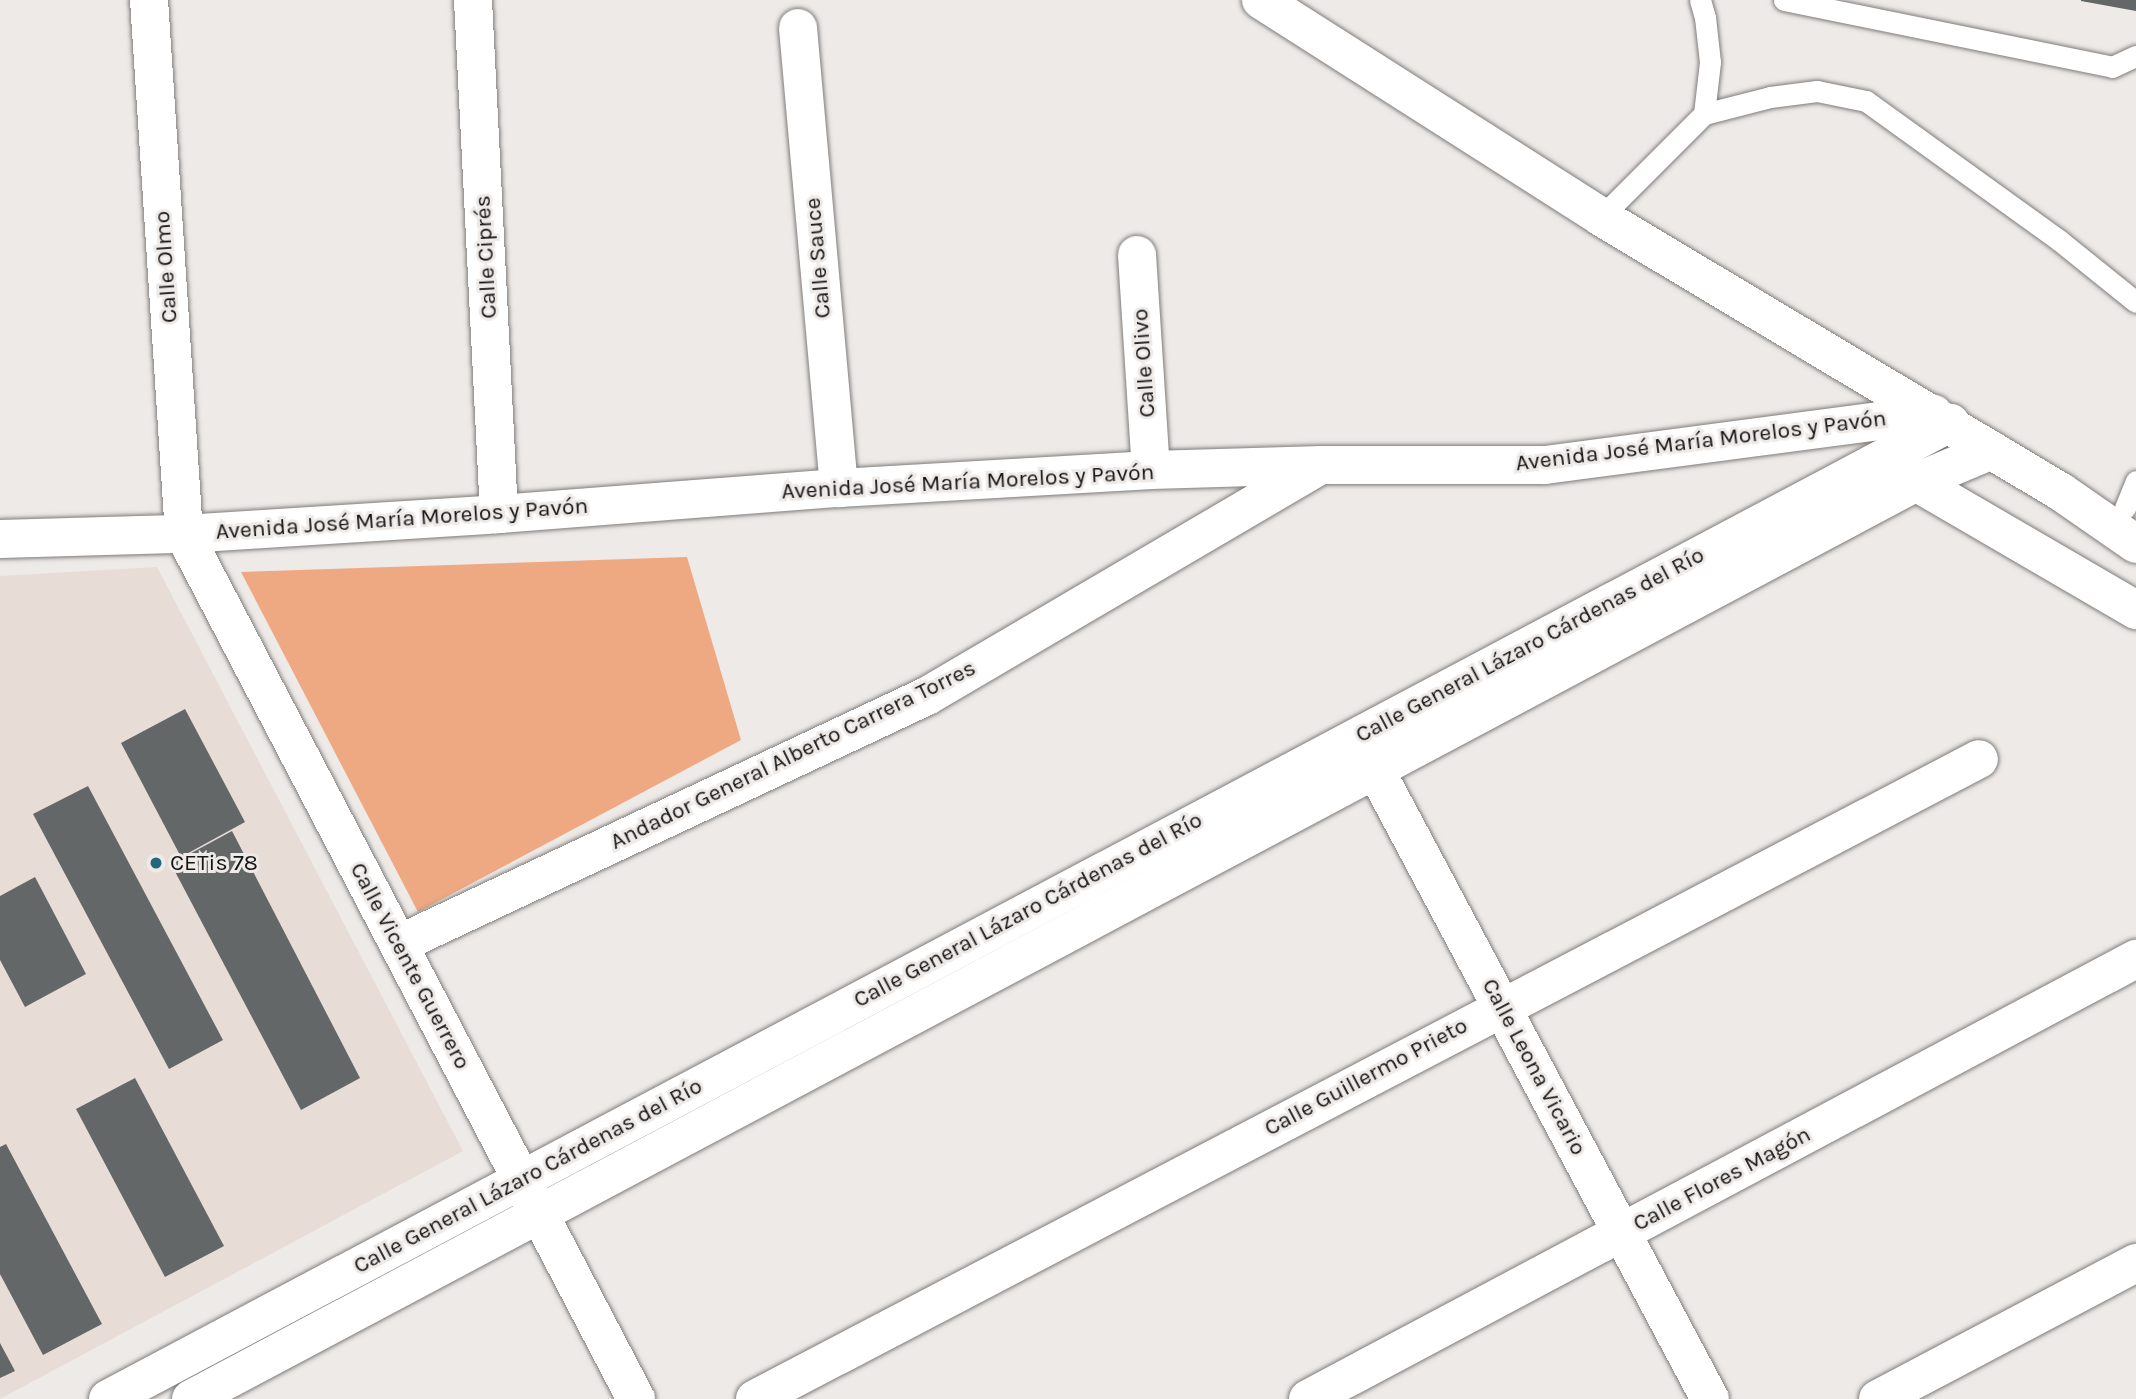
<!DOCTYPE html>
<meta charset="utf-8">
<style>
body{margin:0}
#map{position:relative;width:2136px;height:1399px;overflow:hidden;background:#eeeae8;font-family:Karla,sans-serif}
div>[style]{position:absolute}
.built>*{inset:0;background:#e8dcd6}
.green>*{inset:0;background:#eea982}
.building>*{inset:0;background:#636768}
.roads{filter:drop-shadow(0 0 2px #7f7c7a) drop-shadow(0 0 2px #7f7c7a)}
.service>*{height:21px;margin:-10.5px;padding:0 10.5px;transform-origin:10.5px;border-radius:10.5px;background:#fff}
.minor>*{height:38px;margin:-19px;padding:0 19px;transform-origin:19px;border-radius:19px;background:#fff}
.tertiary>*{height:38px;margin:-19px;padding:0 19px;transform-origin:19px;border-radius:19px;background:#fff}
.motorway>*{height:38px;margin:-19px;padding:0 19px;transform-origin:19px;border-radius:19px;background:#fff}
.dots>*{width:19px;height:19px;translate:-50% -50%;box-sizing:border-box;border:4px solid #eeeae8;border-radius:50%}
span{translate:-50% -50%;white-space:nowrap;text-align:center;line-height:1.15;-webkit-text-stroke:6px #eeeae8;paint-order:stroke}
.street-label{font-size:23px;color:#161514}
.poi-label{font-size:23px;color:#161514}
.left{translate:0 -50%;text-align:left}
</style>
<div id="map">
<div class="built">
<div style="clip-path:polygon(157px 567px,463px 1151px,0 1399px,0 576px)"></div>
</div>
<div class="green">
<div style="clip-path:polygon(687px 557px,741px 740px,418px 912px,241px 572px)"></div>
</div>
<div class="building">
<div style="clip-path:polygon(2081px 0,2136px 0,2136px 11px,2081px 1px)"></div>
<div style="clip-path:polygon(185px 709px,245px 822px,181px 857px,121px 743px)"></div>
<div style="clip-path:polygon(88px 786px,223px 1040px,169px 1069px,33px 814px)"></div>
<div style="clip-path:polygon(232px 831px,360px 1078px,301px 1110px,171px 864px)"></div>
<div style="clip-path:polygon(35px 877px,86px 974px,25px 1007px,0 960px,0 896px)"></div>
<div style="clip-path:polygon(135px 1078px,224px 1246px,165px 1277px,76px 1109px)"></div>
<div style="clip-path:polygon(6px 1144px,102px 1324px,43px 1355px,0 1274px,0 1147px)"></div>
<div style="clip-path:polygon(0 1343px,15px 1371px,0 1378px)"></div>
</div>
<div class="roads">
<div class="service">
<div style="left:1700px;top:0;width:18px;rotate:74deg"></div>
<div style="left:1705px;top:17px;width:45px;rotate:83.7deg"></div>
<div style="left:1710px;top:62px;width:52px;rotate:96.6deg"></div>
<div style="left:1784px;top:0;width:335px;rotate:11.5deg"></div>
<div style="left:2112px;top:67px;width:26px;rotate:-25deg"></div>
<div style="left:1601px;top:217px;width:146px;rotate:-45deg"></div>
<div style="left:1704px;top:114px;width:68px;rotate:-14.4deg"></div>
<div style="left:1770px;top:97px;width:47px;rotate:-7.3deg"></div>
<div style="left:1817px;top:91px;width:50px;rotate:11.5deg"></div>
<div style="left:1866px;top:101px;width:239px;rotate:35.8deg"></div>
<div style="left:2060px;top:241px;width:97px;rotate:38.8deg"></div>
<div style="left:2125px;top:508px;width:29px;rotate:-68deg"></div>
</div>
<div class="minor">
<div style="left:149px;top:0;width:535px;rotate:86.25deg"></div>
<div style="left:184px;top:534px;width:976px;rotate:62.41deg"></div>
<div style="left:473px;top:0;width:515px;rotate:87.1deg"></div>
<div style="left:798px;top:28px;width:462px;rotate:84.9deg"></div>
<div style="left:1137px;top:255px;width:215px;rotate:86.3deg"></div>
<div style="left:1898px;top:462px;width:27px;rotate:48deg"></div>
<div style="left:1916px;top:482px;width:255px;rotate:30.2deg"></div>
<div style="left:0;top:539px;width:184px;rotate:-1.6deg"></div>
<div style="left:184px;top:534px;width:316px;rotate:-3.6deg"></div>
<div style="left:499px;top:514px;width:341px;rotate:-4.4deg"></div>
<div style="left:839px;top:488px;width:313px;rotate:-3.3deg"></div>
<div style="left:1151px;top:470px;width:171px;rotate:-1.7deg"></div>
<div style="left:1322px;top:465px;width:223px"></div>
<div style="left:1545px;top:465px;width:392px;rotate:-7.5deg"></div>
<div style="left:1360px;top:741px;width:745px;rotate:61.99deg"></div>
<div style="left:399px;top:944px;width:583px;rotate:-25.16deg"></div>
<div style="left:927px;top:696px;width:454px;rotate:-30.4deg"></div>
<div style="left:755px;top:1399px;width:1381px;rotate:-27.6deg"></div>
<div style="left:1308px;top:1399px;width:938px;rotate:-27.99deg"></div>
<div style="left:1878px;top:1399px;width:292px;rotate:-27.8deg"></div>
</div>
<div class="tertiary">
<div style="left:108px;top:1399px;width:2085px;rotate:-27.92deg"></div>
<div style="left:191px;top:1399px;width:1954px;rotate:-27.99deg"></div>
<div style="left:1916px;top:482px;width:82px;rotate:-22.8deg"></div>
</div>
<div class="motorway">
<div style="left:1261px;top:0;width:403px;rotate:32.5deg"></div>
<div style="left:1601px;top:217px;width:536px;rotate:30.87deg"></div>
<div style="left:2061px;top:492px;width:91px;rotate:34.7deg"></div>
</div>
</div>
<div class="dots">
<div style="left:156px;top:863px;background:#26657a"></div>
</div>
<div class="street-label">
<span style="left:486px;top:257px;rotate:-93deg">Calle Ciprés</span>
<span style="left:818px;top:258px;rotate:-95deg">Calle Sauce</span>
<span style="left:166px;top:267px;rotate:-94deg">Calle Olmo</span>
<span style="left:1144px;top:363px;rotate:-94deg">Calle Olivo</span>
<span style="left:1701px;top:441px;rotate:-7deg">Avenida José María Morelos y Pavón</span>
<span style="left:968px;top:482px;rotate:-3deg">Avenida José María Morelos y Pavón</span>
<span style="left:402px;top:519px;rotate:-4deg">Avenida José María Morelos y Pavón</span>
<span style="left:1530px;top:645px;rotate:-28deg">Calle General Lázaro Cárdenas del Río</span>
<span style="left:793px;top:755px;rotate:-26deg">Andador General Alberto Carrera Torres</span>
<span style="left:1028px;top:910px;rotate:-28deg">Calle General Lázaro Cárdenas del Río</span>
<span style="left:410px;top:966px;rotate:62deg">Calle Vicente Guerrero</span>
<span style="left:1534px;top:1067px;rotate:62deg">Calle Leona Vicario</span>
<span style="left:1366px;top:1077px;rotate:-28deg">Calle Guillermo Prieto</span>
<span style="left:528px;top:1176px;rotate:-28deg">Calle General Lázaro Cárdenas del Río</span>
<span style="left:1722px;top:1179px;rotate:-28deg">Calle Flores Magón</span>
</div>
<div class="poi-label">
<span class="left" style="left:170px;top:863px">CETis 78</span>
</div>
</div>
